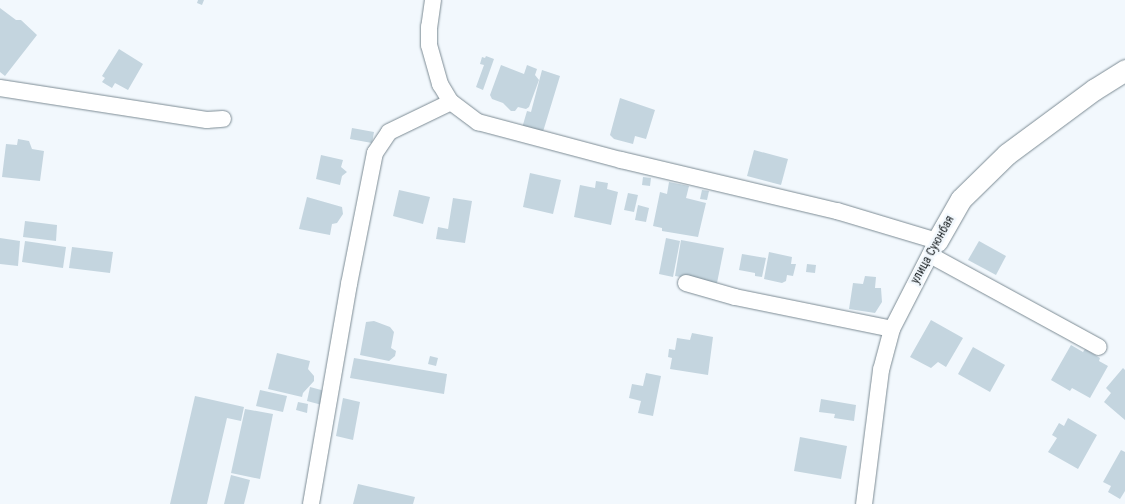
<!DOCTYPE html>
<meta charset="utf-8">
<style>
body{margin:0}
#map{position:relative;width:1125px;height:504px;overflow:hidden;background:#f2f8fd;font-family:"Roboto Condensed",sans-serif}
div>[style]{position:absolute}
.building>*{inset:0;background:#c4d5df}
.roads{filter:drop-shadow(0 0 1px #7c8b94) drop-shadow(0 0 1px #7c8b94)}
.minor>*{height:16px;margin:-8px;padding:0 8px;transform-origin:8px;border-radius:8px;background:#fff}
.tertiary>*{height:21px;margin:-10.5px;padding:0 10.5px;transform-origin:10.5px;border-radius:10.5px;background:#fff}
span{translate:-50% -50%;white-space:nowrap;text-align:center;line-height:1.15;-webkit-text-stroke:5px #f2f8fd;paint-order:stroke}
.street-label{font-size:12px;color:#181e21}
</style>
<div id="map">
<div class="building">
<div style="clip-path:polygon(198px 0,204px 0,202px 5px,197px 3px)"></div>
<div style="clip-path:polygon(0 8px,16px 20px,21px 20px,37px 35px,5px 76px,0 72px)"></div>
<div style="clip-path:polygon(119px 49px,143px 64px,128px 90px,115px 83px,112px 88px,102px 82px,105px 78px,102px 76px)"></div>
<div style="clip-path:polygon(486px 56px,494px 59px,483px 90px,476px 87px,484px 65px,480px 64px,482px 57px,485px 58px)"></div>
<div style="clip-path:polygon(501px 65px,524px 74px,527px 65px,537px 69px,535px 75px,539px 80px,529px 107px,526px 109px,518px 107px,515px 111px,511px 111px,503px 103px,492px 99px,490px 95px)"></div>
<div style="clip-path:polygon(542px 70px,560px 76px,542px 135px,522px 128px,527px 111px,531px 112px)"></div>
<div style="clip-path:polygon(620px 98px,655px 110px,646px 139px,635px 136px,633px 144px,614px 139px,610px 135px)"></div>
<div style="clip-path:polygon(352px 128px,374px 132px,372px 143px,350px 139px)"></div>
<div style="clip-path:polygon(18px 139px,29px 141px,32px 149px,44px 151px,40px 181px,2px 177px,6px 144px,17px 145px)"></div>
<div style="clip-path:polygon(754px 150px,788px 159px,781px 185px,747px 176px)"></div>
<div style="clip-path:polygon(321px 155px,343px 160px,341px 167px,347px 172px,342px 176px,340px 185px,316px 179px)"></div>
<div style="clip-path:polygon(530px 173px,561px 180px,553px 214px,523px 207px)"></div>
<div style="clip-path:polygon(643px 177px,651px 178px,650px 186px,642px 185px)"></div>
<div style="clip-path:polygon(596px 181px,608px 183px,607px 189px,618px 192px,611px 225px,574px 217px,580px 185px,595px 188px)"></div>
<div style="clip-path:polygon(669px 182px,689px 186px,686px 198px,706px 203px,698px 237px,662px 231px,662px 228px,653px 226px,660px 192px,667px 194px)"></div>
<div style="clip-path:polygon(399px 190px,430px 197px,423px 224px,393px 216px)"></div>
<div style="clip-path:polygon(702px 190px,709px 191px,707px 200px,700px 199px)"></div>
<div style="clip-path:polygon(628px 193px,638px 195px,634px 212px,624px 210px)"></div>
<div style="clip-path:polygon(307px 197px,342px 207px,343px 214px,337px 223px,332px 224px,330px 235px,299px 229px)"></div>
<div style="clip-path:polygon(453px 198px,472px 201px,465px 243px,436px 239px,438px 227px,448px 229px)"></div>
<div style="clip-path:polygon(638px 205px,649px 208px,646px 222px,635px 220px)"></div>
<div style="clip-path:polygon(25px 221px,57px 225px,56px 241px,23px 237px)"></div>
<div style="clip-path:polygon(0 238px,20px 241px,18px 266px,0 264px)"></div>
<div style="clip-path:polygon(666px 238px,680px 241px,673px 277px,659px 274px)"></div>
<div style="clip-path:polygon(681px 240px,724px 248px,717px 283px,675px 276px)"></div>
<div style="clip-path:polygon(25px 241px,66px 247px,63px 268px,22px 262px)"></div>
<div style="clip-path:polygon(979px 241px,1006px 256px,996px 275px,968px 260px)"></div>
<div style="clip-path:polygon(72px 247px,113px 252px,110px 273px,69px 268px)"></div>
<div style="clip-path:polygon(769px 252px,792px 257px,791px 264px,796px 264px,793px 276px,787px 275px,786px 281px,782px 283px,764px 279px)"></div>
<div style="clip-path:polygon(742px 254px,766px 258px,762px 277px,755px 276px,755px 273px,739px 270px)"></div>
<div style="clip-path:polygon(807px 264px,816px 265px,815px 273px,806px 272px)"></div>
<div style="clip-path:polygon(865px 276px,876px 277px,875px 288px,881px 288px,882px 302px,875px 313px,849px 309px,853px 283px,863px 284px)"></div>
<div style="clip-path:polygon(931px 320px,963px 338px,946px 367px,938px 362px,931px 368px,910px 357px)"></div>
<div style="clip-path:polygon(374px 321px,390px 327px,394px 332px,391px 348px,396px 351px,395px 356px,389px 361px,360px 355px,366px 322px)"></div>
<div style="clip-path:polygon(692px 333px,713px 337px,708px 375px,670px 369px,672px 358px,668px 357px,669px 349px,675px 350px,677px 338px,690px 340px)"></div>
<div style="clip-path:polygon(1071px 345px,1083px 352px,1085px 349px,1100px 358px,1099px 361px,1108px 366px,1090px 398px,1072px 388px,1070px 391px,1051px 380px)"></div>
<div style="clip-path:polygon(973px 347px,1005px 365px,990px 392px,958px 374px)"></div>
<div style="clip-path:polygon(277px 353px,310px 361px,308px 369px,314px 376px,314px 381px,303px 393px,302px 397px,268px 389px)"></div>
<div style="clip-path:polygon(430px 356px,438px 358px,436px 366px,428px 364px)"></div>
<div style="clip-path:polygon(354px 358px,447px 374px,444px 394px,350px 378px)"></div>
<div style="clip-path:polygon(1123px 368px,1125px 370px,1125px 420px,1104px 402px,1111px 393px,1106px 388px)"></div>
<div style="clip-path:polygon(646px 373px,661px 376px,653px 416px,638px 413px,641px 401px,629px 398px,632px 384px,643px 386px)"></div>
<div style="clip-path:polygon(310px 387px,325px 391px,322px 405px,307px 401px)"></div>
<div style="clip-path:polygon(260px 390px,287px 396px,283px 412px,256px 406px)"></div>
<div style="clip-path:polygon(195px 396px,244px 407px,241px 421px,227px 418px,207px 504px,170px 504px)"></div>
<div style="clip-path:polygon(343px 398px,360px 402px,353px 440px,336px 436px)"></div>
<div style="clip-path:polygon(821px 399px,856px 405px,854px 421px,834px 418px,835px 414px,819px 412px)"></div>
<div style="clip-path:polygon(298px 402px,308px 404px,307px 413px,296px 410px)"></div>
<div style="clip-path:polygon(245px 409px,273px 414px,260px 479px,231px 473px)"></div>
<div style="clip-path:polygon(1068px 418px,1097px 435px,1078px 469px,1048px 452px,1057px 438px,1052px 435px,1059px 423px,1064px 426px)"></div>
<div style="clip-path:polygon(800px 437px,847px 446px,841px 479px,794px 471px)"></div>
<div style="clip-path:polygon(1121px 450px,1125px 452px,1125px 491px,1120px 499px,1108px 492px,1111px 486px,1103px 482px)"></div>
<div style="clip-path:polygon(231px 475px,250px 480px,244px 504px,224px 504px)"></div>
<div style="clip-path:polygon(358px 484px,415px 497px,413px 504px,353px 504px)"></div>
</div>
<div class="roads">
<div class="minor">
<div style="left:433px;top:0;width:27px;rotate:98deg"></div>
<div style="left:429px;top:27px;width:18px;rotate:90deg"></div>
<div style="left:429px;top:45px;width:41px;rotate:74.2deg"></div>
<div style="left:440px;top:84px;width:21px;rotate:59deg"></div>
<div style="left:451px;top:102px;width:34px;rotate:37deg"></div>
<div style="left:478px;top:122px;width:148px;rotate:14.9deg"></div>
<div style="left:621px;top:160px;width:222px;rotate:13.3deg"></div>
<div style="left:837px;top:211px;width:104px;rotate:16.7deg"></div>
<div style="left:937px;top:241px;width:99px;rotate:117.1deg"></div>
<div style="left:892px;top:329px;width:42px;rotate:105deg"></div>
<div style="left:881px;top:370px;width:135px;rotate:97.2deg"></div>
<div style="left:0;top:88px;width:209px;rotate:8.8deg"></div>
<div style="left:207px;top:120px;width:16px;rotate:-4deg"></div>
<div style="left:930px;top:255px;width:192px;rotate:28.6deg"></div>
<div style="left:686px;top:283px;width:51px;rotate:15.9deg"></div>
<div style="left:735px;top:297px;width:160px;rotate:11.5deg"></div>
<div style="left:311px;top:504px;width:223px;rotate:-80.2deg"></div>
<div style="left:349px;top:284px;width:134px;rotate:-78.8deg"></div>
<div style="left:375px;top:153px;width:25px;rotate:-56deg"></div>
<div style="left:389px;top:132px;width:69px;rotate:-25.8deg"></div>
</div>
<div class="tertiary">
<div style="left:937px;top:241px;width:48px;rotate:-60.3deg"></div>
<div style="left:961px;top:199px;width:64px;rotate:-44.4deg"></div>
<div style="left:1007px;top:154px;width:109px;rotate:-36.5deg"></div>
<div style="left:1095px;top:89px;width:36px;rotate:-32deg"></div>
</div>
</div>
<div class="street-label">
<span style="left:933px;top:250px;rotate:-61deg">улица Суюнбая</span>
</div>
</div>
